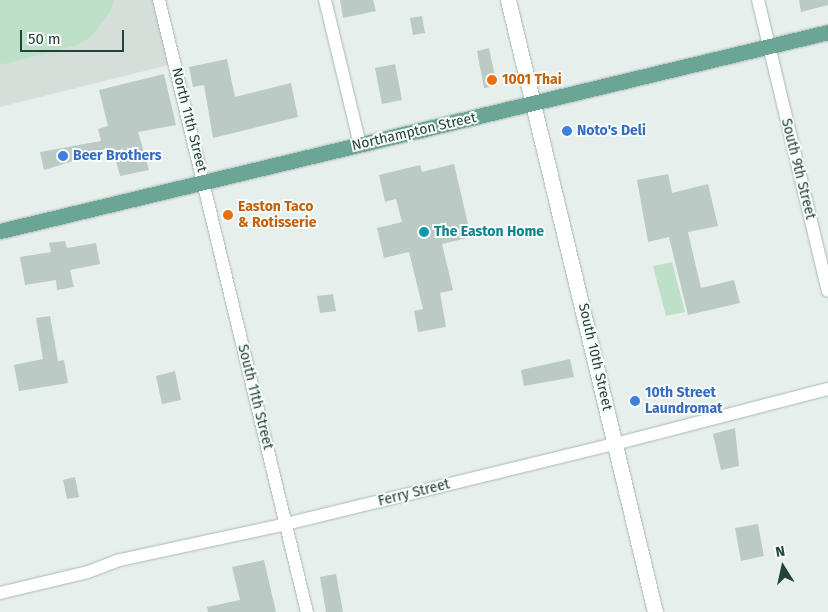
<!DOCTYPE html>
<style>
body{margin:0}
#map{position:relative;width:828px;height:612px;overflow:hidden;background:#e6efeb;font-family:"Fira Sans",sans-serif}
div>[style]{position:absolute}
.built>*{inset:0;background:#d4dfda}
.green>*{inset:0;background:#bfe0c8}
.building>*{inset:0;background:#bbcac4}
.roads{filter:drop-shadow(0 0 1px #a8b8b2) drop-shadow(0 0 1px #a8b8b2)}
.minor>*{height:12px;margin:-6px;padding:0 6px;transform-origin:6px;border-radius:6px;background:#fff}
.tertiary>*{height:15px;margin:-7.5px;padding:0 7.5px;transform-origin:7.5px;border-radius:7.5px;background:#fff}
.primary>*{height:15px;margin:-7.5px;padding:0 7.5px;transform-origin:7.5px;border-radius:7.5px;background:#6aa596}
.dots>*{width:14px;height:14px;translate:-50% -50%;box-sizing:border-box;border:2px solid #f7fbf9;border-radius:50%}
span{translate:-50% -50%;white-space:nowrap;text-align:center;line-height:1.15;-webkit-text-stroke:4px #f7fbf9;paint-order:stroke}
.food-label{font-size:14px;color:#c56008;font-weight:700}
.left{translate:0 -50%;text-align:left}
.street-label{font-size:14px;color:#24423a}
.shop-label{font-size:14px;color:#366cbe;font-weight:700}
.culture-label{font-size:14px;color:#0d838f;font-weight:700}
.north{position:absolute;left:758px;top:542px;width:50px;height:50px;-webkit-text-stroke:4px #f7fbf9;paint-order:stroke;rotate:350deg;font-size:14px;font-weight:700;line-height:20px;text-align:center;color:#24423a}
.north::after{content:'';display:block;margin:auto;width:18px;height:22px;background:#24423a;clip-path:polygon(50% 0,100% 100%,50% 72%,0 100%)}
.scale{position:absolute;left:20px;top:30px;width:104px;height:22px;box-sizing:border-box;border:2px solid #24423a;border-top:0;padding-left:6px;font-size:15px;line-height:18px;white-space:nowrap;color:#24423a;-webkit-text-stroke:4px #f7fbf9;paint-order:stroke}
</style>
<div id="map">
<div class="built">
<div style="clip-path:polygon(0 0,158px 0,173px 64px,0 107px)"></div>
</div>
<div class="green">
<div style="clip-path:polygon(0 0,114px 0,110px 12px,90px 38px,75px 46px,0 65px)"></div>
<div style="clip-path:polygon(672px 262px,685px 312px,666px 316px,653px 266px)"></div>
</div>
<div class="building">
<div style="clip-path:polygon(340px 0,373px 0,376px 11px,343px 18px)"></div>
<div style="clip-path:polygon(799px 0,828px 0,828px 5px,801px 12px)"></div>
<div style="clip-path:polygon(422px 16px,425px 33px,413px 35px,410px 18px)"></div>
<div style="clip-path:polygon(489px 48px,497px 86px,484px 88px,477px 51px)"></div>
<div style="clip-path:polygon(227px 59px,235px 97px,291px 83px,298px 117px,213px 138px,204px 85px,193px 87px,189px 67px)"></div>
<div style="clip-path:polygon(395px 64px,402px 100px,382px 104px,375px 68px)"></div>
<div style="clip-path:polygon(164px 74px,176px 125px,138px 132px,149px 170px,120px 176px,113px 149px,44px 170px,40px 152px,101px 141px,98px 129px,108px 126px,99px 90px)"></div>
<div style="clip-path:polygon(454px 164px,471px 237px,442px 244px,453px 290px,440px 293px,446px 327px,418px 332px,414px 311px,423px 309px,409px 252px,384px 258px,377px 228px,402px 222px,396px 199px,385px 202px,379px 175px,420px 165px,422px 172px)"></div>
<div style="clip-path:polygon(668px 174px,672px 193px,708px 184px,718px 226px,688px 232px,701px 288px,734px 280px,740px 303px,688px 315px,669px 237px,648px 242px,637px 180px)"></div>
<div style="clip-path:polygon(65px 241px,67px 248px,96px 243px,100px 264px,70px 270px,74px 287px,57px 290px,56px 280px,25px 285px,20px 257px,51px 252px,49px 243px)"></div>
<div style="clip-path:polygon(333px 294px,336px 311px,320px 313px,317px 296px)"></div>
<div style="clip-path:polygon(50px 316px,58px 361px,64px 360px,68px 383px,19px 391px,14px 365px,43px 359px,36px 318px)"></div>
<div style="clip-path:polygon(570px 359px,574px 377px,524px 386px,521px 370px)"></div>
<div style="clip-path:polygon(175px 371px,181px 400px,162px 404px,156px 376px)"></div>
<div style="clip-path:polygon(735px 428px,739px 466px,721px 470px,713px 434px)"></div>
<div style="clip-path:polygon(75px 477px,79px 497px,67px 499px,63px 480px)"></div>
<div style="clip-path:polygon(758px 524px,764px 556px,741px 561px,735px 528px)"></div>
<div style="clip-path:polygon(264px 560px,276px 612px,208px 612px,207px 607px,240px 600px,232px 567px)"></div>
<div style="clip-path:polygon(336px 574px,343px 612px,326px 612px,320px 577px)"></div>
</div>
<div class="roads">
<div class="minor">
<div style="left:159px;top:0;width:630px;rotate:76.41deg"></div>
<div style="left:325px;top:0;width:149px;rotate:76.4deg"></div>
<div style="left:758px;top:0;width:299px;rotate:76.5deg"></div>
<div style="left:0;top:593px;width:90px;rotate:-13.4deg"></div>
<div style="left:88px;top:572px;width:34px;rotate:-21deg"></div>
<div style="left:120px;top:560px;width:170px;rotate:-12.2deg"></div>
<div style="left:286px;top:524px;width:339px;rotate:-13.7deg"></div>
<div style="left:615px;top:444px;width:220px;rotate:-14.5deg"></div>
</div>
<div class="tertiary">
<div style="left:508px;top:0;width:629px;rotate:76.49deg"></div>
</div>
<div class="primary">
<div style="left:0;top:231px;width:852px;rotate:-13.51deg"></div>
</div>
</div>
<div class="dots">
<div style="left:492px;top:80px;background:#e8710a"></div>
<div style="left:567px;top:131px;background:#3f7fe0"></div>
<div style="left:63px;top:156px;background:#3f7fe0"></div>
<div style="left:228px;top:215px;background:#e8710a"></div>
<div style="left:424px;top:232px;background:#0f9aa8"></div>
<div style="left:635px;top:401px;background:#3f7fe0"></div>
</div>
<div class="food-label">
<span class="left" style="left:502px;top:80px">1001 Thai</span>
<span class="left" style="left:238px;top:215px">Easton Taco<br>&amp; Rotisserie</span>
</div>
<div class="street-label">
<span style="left:189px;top:120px;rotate:76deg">North 11th Street</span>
<span style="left:414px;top:132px;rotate:-13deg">Northampton Street</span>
<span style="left:798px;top:169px;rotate:76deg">South 9th Street</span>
<span style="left:595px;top:357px;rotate:77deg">South 10th Street</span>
<span style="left:255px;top:397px;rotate:76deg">South 11th Street</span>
<span style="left:414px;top:493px;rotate:-14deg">Ferry Street</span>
</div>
<div class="shop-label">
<span class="left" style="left:577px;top:131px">Noto's Deli</span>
<span class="left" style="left:73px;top:156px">Beer Brothers</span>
<span class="left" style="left:645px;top:401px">10th Street<br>Laundromat</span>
</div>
<div class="culture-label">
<span class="left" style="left:434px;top:232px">The Easton Home</span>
</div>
<div class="north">N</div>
<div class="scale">50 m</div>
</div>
